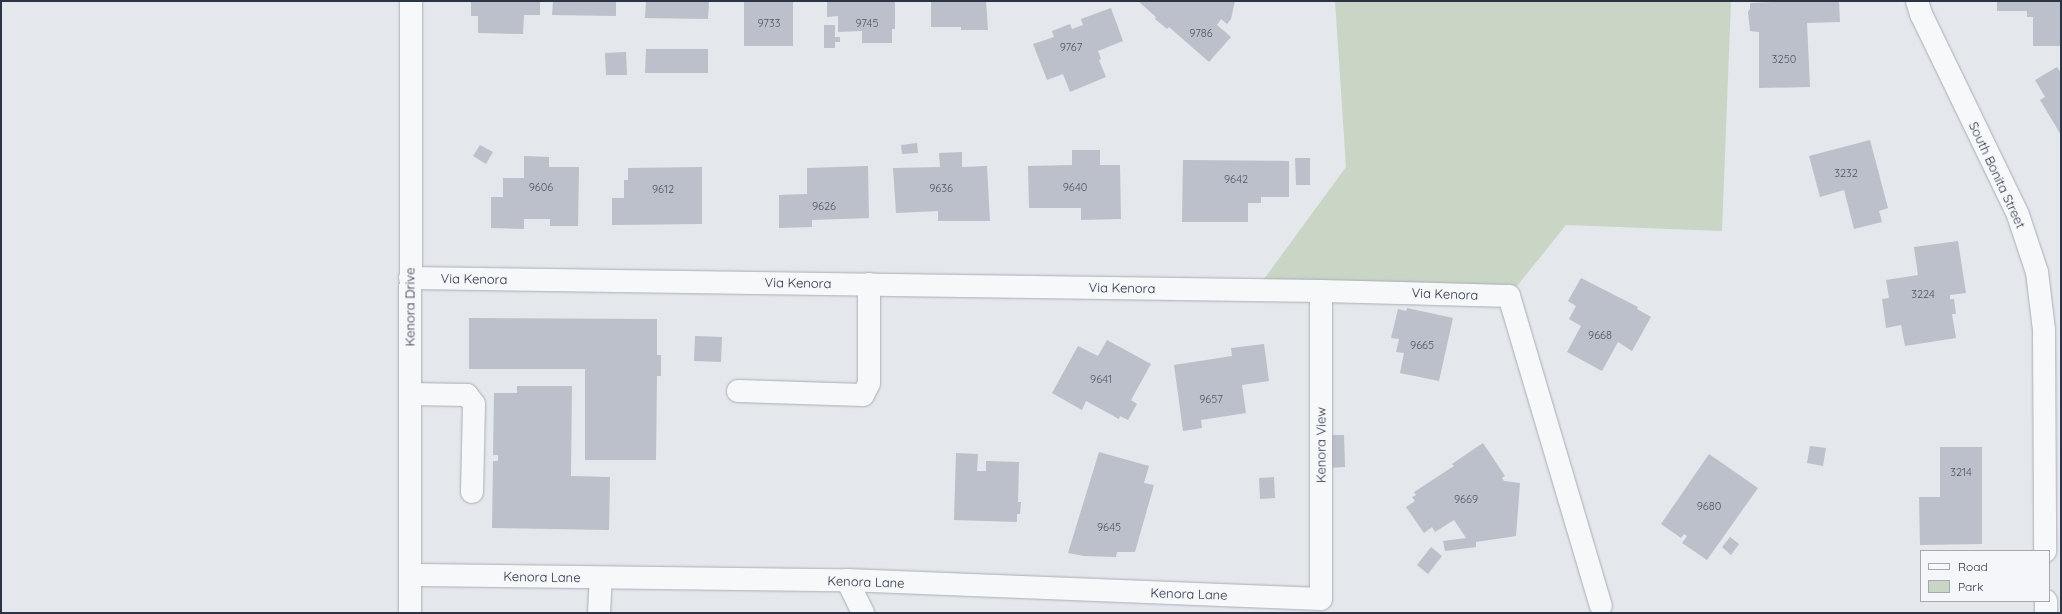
<!DOCTYPE html>
<style>
body{margin:0}
#map{position:relative;width:2062px;height:614px;overflow:hidden;background:#e4e7ec;font-family:Quicksand,sans-serif}
div>[style]{position:absolute}
.green>*{inset:0;background:#c9d6c5}
.building>*{inset:0;background:#bbc0ca}
.roads{filter:drop-shadow(0 0 1px #a9aeb7) drop-shadow(0 0 1px #a9aeb7)}
.minor>*{height:22px;margin:-11px;padding:0 11px;transform-origin:11px;border-radius:11px;background:#f7f8fa}
span{translate:-50% -50%;white-space:nowrap;text-align:center;line-height:1.15;-webkit-text-stroke:3px #f4f6f9;paint-order:stroke}
.number-label{font-size:11px;color:#4f5766}
.number-label span{-webkit-text-stroke-width:0}
.street-label{font-size:13px;color:#2b3445}
.frame{position:absolute;inset:0;border:2px solid #2b3445;pointer-events:none}
.legend{position:absolute;left:1920px;top:550px;width:130px;height:52px;box-sizing:border-box;background:#f4f6f9;border:1px solid #a4a8b1;margin:0;padding:5px 7px;list-style:none;font-size:12px;color:#2b3445}
.legend li{display:flex;align-items:center;gap:8px;height:20px}
.legend b{width:20px;border:1px solid #a4a8b1}
</style>
<div id="map">
<div class="green">
<div style="clip-path:polygon(1335px 1px,1731px 1px,1722px 231px,1566px 225px,1509px 296px,1256px 290px,1346px 167px)"></div>
</div>
<div class="building">
<div style="clip-path:polygon(471px 1px,540px 1px,540px 15px,524px 15px,523px 34px,478px 33px,478px 16px,471px 16px)"></div>
<div style="clip-path:polygon(553px 1px,616px 1px,616px 16px,552px 15px)"></div>
<div style="clip-path:polygon(646px 1px,709px 1px,708px 19px,645px 18px)"></div>
<div style="clip-path:polygon(744px 1px,793px 1px,793px 46px,744px 46px)"></div>
<div style="clip-path:polygon(827px 1px,895px 1px,895px 29px,892px 29px,892px 43px,862px 43px,862px 31px,838px 32px,838px 16px,827px 17px)"></div>
<div style="clip-path:polygon(931px 1px,986px 1px,988px 30px,961px 30px,961px 27px,931px 27px)"></div>
<div style="clip-path:polygon(1138px 1px,1235px 1px,1231px 19px,1227px 24px,1221px 19px,1217px 25px,1231px 37px,1209px 62px,1169px 27px,1167px 29px,1155px 19px,1156px 17px)"></div>
<div style="clip-path:polygon(1803px 1px,1839px 1px,1840px 22px,1807px 23px,1810px 87px,1759px 88px,1759px 32px,1750px 31px,1748px 12px,1750px 9px,1750px 3px)"></div>
<div style="clip-path:polygon(1997px 1px,2061px 1px,2061px 46px,2033px 46px,2033px 17px,2027px 17px,2027px 11px,1997px 11px)"></div>
<div style="clip-path:polygon(1111px 8px,1123px 41px,1098px 51px,1101px 59px,1099px 60px,1106px 77px,1070px 92px,1063px 74px,1047px 80px,1033px 44px,1054px 37px,1052px 31px,1070px 24px,1072px 29px,1083px 25px,1081px 19px)"></div>
<div style="clip-path:polygon(824px 25px,835px 25px,835px 37px,840px 37px,840px 42px,835px 42px,835px 48px,824px 48px)"></div>
<div style="clip-path:polygon(646px 49px,708px 49px,708px 73px,645px 73px)"></div>
<div style="clip-path:polygon(626px 52px,627px 75px,606px 75px,605px 53px)"></div>
<div style="clip-path:polygon(2057px 67px,2061px 73px,2061px 135px,2040px 100px,2045px 97px,2035px 80px)"></div>
<div style="clip-path:polygon(1870px 140px,1888px 208px,1879px 211px,1882px 222px,1854px 229px,1844px 190px,1820px 197px,1809px 156px)"></div>
<div style="clip-path:polygon(917px 143px,918px 153px,902px 154px,901px 145px)"></div>
<div style="clip-path:polygon(480px 145px,493px 152px,486px 164px,473px 156px)"></div>
<div style="clip-path:polygon(1072px 150px,1100px 150px,1100px 165px,1120px 165px,1121px 219px,1081px 220px,1081px 208px,1029px 208px,1028px 166px,1072px 165px)"></div>
<div style="clip-path:polygon(962px 152px,962px 167px,987px 166px,990px 221px,938px 221px,938px 211px,896px 213px,893px 168px,940px 167px,939px 153px)"></div>
<div style="clip-path:polygon(524px 156px,549px 157px,549px 167px,579px 167px,578px 226px,550px 226px,550px 219px,524px 219px,524px 229px,491px 228px,491px 197px,503px 197px,503px 178px,524px 178px)"></div>
<div style="clip-path:polygon(1295px 158px,1310px 158px,1310px 185px,1296px 185px)"></div>
<div style="clip-path:polygon(1183px 160px,1289px 161px,1289px 197px,1261px 197px,1261px 203px,1248px 203px,1248px 222px,1182px 222px)"></div>
<div style="clip-path:polygon(868px 166px,869px 218px,812px 220px,812px 227px,779px 228px,779px 195px,807px 194px,807px 168px)"></div>
<div style="clip-path:polygon(702px 167px,702px 224px,612px 225px,612px 198px,624px 198px,624px 180px,628px 180px,628px 168px)"></div>
<div style="clip-path:polygon(1958px 241px,1966px 293px,1950px 295px,1950px 299px,1954px 299px,1956px 314px,1952px 314px,1956px 338px,1905px 346px,1901px 325px,1886px 328px,1882px 299px,1889px 298px,1886px 280px,1918px 275px,1914px 247px)"></div>
<div style="clip-path:polygon(1581px 278px,1638px 307px,1637px 309px,1651px 317px,1632px 351px,1618px 342px,1602px 371px,1567px 352px,1581px 326px,1569px 319px,1576px 306px,1568px 301px)"></div>
<div style="clip-path:polygon(1407px 308px,1453px 318px,1439px 381px,1400px 373px,1404px 353px,1396px 352px,1399px 339px,1391px 338px,1398px 309px,1406px 311px)"></div>
<div style="clip-path:polygon(469px 318px,657px 319px,657px 355px,661px 355px,661px 376px,657px 376px,656px 460px,585px 460px,585px 369px,469px 369px)"></div>
<div style="clip-path:polygon(695px 336px,722px 337px,721px 362px,694px 361px)"></div>
<div style="clip-path:polygon(1107px 340px,1151px 364px,1131px 400px,1137px 404px,1128px 420px,1120px 416px,1119px 419px,1086px 401px,1082px 410px,1052px 393px,1078px 346px,1098px 356px)"></div>
<div style="clip-path:polygon(1264px 344px,1269px 381px,1242px 385px,1246px 413px,1201px 420px,1202px 428px,1183px 431px,1174px 365px,1232px 356px,1231px 348px)"></div>
<div style="clip-path:polygon(517px 386px,572px 386px,571px 476px,610px 477px,609px 530px,492px 528px,493px 461px,498px 461px,498px 455px,493px 455px,494px 393px,517px 393px)"></div>
<div style="clip-path:polygon(1326px 435px,1344px 435px,1345px 467px,1326px 468px)"></div>
<div style="clip-path:polygon(1483px 443px,1505px 476px,1502px 478px,1504px 481px,1520px 483px,1516px 536px,1476px 542px,1476px 547px,1445px 551px,1443px 541px,1466px 538px,1454px 520px,1435px 532px,1432px 527px,1424px 533px,1406px 507px,1415px 501px,1412px 497px,1416px 495px,1414px 492px,1454px 466px,1452px 464px)"></div>
<div style="clip-path:polygon(1810px 446px,1826px 448px,1823px 466px,1807px 463px)"></div>
<div style="clip-path:polygon(1940px 447px,1982px 447px,1982px 544px,1920px 545px,1919px 497px,1940px 497px)"></div>
<div style="clip-path:polygon(1099px 452px,1149px 466px,1144px 483px,1154px 485px,1135px 552px,1117px 552px,1116px 557px,1084px 556px,1068px 553px)"></div>
<div style="clip-path:polygon(956px 453px,978px 454px,977px 471px,986px 471px,986px 461px,1019px 462px,1018px 502px,1021px 502px,1020px 514px,1017px 514px,1017px 522px,954px 520px)"></div>
<div style="clip-path:polygon(1709px 454px,1758px 488px,1707px 560px,1682px 543px,1687px 536px,1684px 534px,1681px 538px,1661px 524px)"></div>
<div style="clip-path:polygon(1274px 477px,1275px 498px,1260px 499px,1259px 478px)"></div>
<div style="clip-path:polygon(1730px 537px,1739px 544px,1731px 555px,1722px 547px)"></div>
<div style="clip-path:polygon(1431px 547px,1442px 556px,1428px 574px,1417px 565px)"></div>
</div>
<div class="roads">
<div class="minor">
<div style="left:1917px;top:1px;width:14px;rotate:73deg"></div>
<div style="left:1921px;top:14px;width:223px;rotate:64.2deg"></div>
<div style="left:2018px;top:215px;width:60px;rotate:71.6deg"></div>
<div style="left:2037px;top:272px;width:58px;rotate:83.1deg"></div>
<div style="left:2044px;top:330px;width:221px;rotate:89.7deg"></div>
<div style="left:410px;top:278px;width:911px;rotate:0.82deg"></div>
<div style="left:1321px;top:291px;width:188px;rotate:1.5deg"></div>
<div style="left:1509px;top:296px;width:323px;rotate:73.5deg"></div>
<div style="left:738px;top:391px;width:125px;rotate:1.8deg"></div>
<div style="left:863px;top:395px;width:13px;rotate:-63deg"></div>
<div style="left:869px;top:383px;width:99px;rotate:-90deg"></div>
<div style="left:410px;top:394px;width:57px;rotate:1deg"></div>
<div style="left:467px;top:395px;width:11px;rotate:52deg"></div>
<div style="left:474px;top:404px;width:88px;rotate:91.3deg"></div>
<div style="left:410px;top:575px;width:437px;rotate:0.7deg"></div>
<div style="left:847px;top:580px;width:474px;rotate:2.3deg"></div>
<div style="left:1321px;top:599px;width:308px;rotate:-90deg"></div>
<div style="left:847px;top:580px;width:37px;rotate:64deg"></div>
<div style="left:2046px;top:601px;width:12px;rotate:90deg"></div>
<div style="left:410px;top:613px;width:612px;rotate:-89.91deg"></div>
<div style="left:599px;top:613px;width:35px;rotate:-87deg"></div>
</div>
</div>
<div class="number-label">
<span style="left:769px;top:23px">9733</span>
<span style="left:867px;top:23px">9745</span>
<span style="left:1201px;top:33px">9786</span>
<span style="left:1071px;top:47px">9767</span>
<span style="left:1784px;top:59px">3250</span>
<span style="left:1846px;top:173px">3232</span>
<span style="left:1236px;top:179px">9642</span>
<span style="left:541px;top:187px">9606</span>
<span style="left:1075px;top:187px">9640</span>
<span style="left:941px;top:188px">9636</span>
<span style="left:663px;top:189px">9612</span>
<span style="left:824px;top:206px">9626</span>
<span style="left:1923px;top:294px">3224</span>
<span style="left:1600px;top:335px">9668</span>
<span style="left:1422px;top:345px">9665</span>
<span style="left:1101px;top:379px">9641</span>
<span style="left:1211px;top:399px">9657</span>
<span style="left:1961px;top:472px">3214</span>
<span style="left:1466px;top:499px">9669</span>
<span style="left:1709px;top:506px">9680</span>
<span style="left:1109px;top:527px">9645</span>
</div>
<div class="street-label">
<span style="left:1997px;top:175px;rotate:65deg">South Bonita Street</span>
<span style="left:474px;top:279px;rotate:1deg">Via Kenora</span>
<span style="left:798px;top:283px;rotate:1deg">Via Kenora</span>
<span style="left:1122px;top:288px;rotate:1deg">Via Kenora</span>
<span style="left:1445px;top:294px;rotate:2deg">Via Kenora</span>
<span style="left:410px;top:307px;rotate:-90deg">Kenora Drive</span>
<span style="left:1321px;top:445px;rotate:-90deg">Kenora View</span>
<span style="left:542px;top:577px;rotate:1deg">Kenora Lane</span>
<span style="left:866px;top:582px;rotate:2deg">Kenora Lane</span>
<span style="left:1189px;top:594px;rotate:2deg">Kenora Lane</span>
</div>
<div class="frame"></div>
<ul class="legend">
<li><b style="height:5px;background:#f7f8fa"></b>Road</li>
<li><b style="height:11px;background:#c9d6c5"></b>Park</li>
</ul>
</div>
